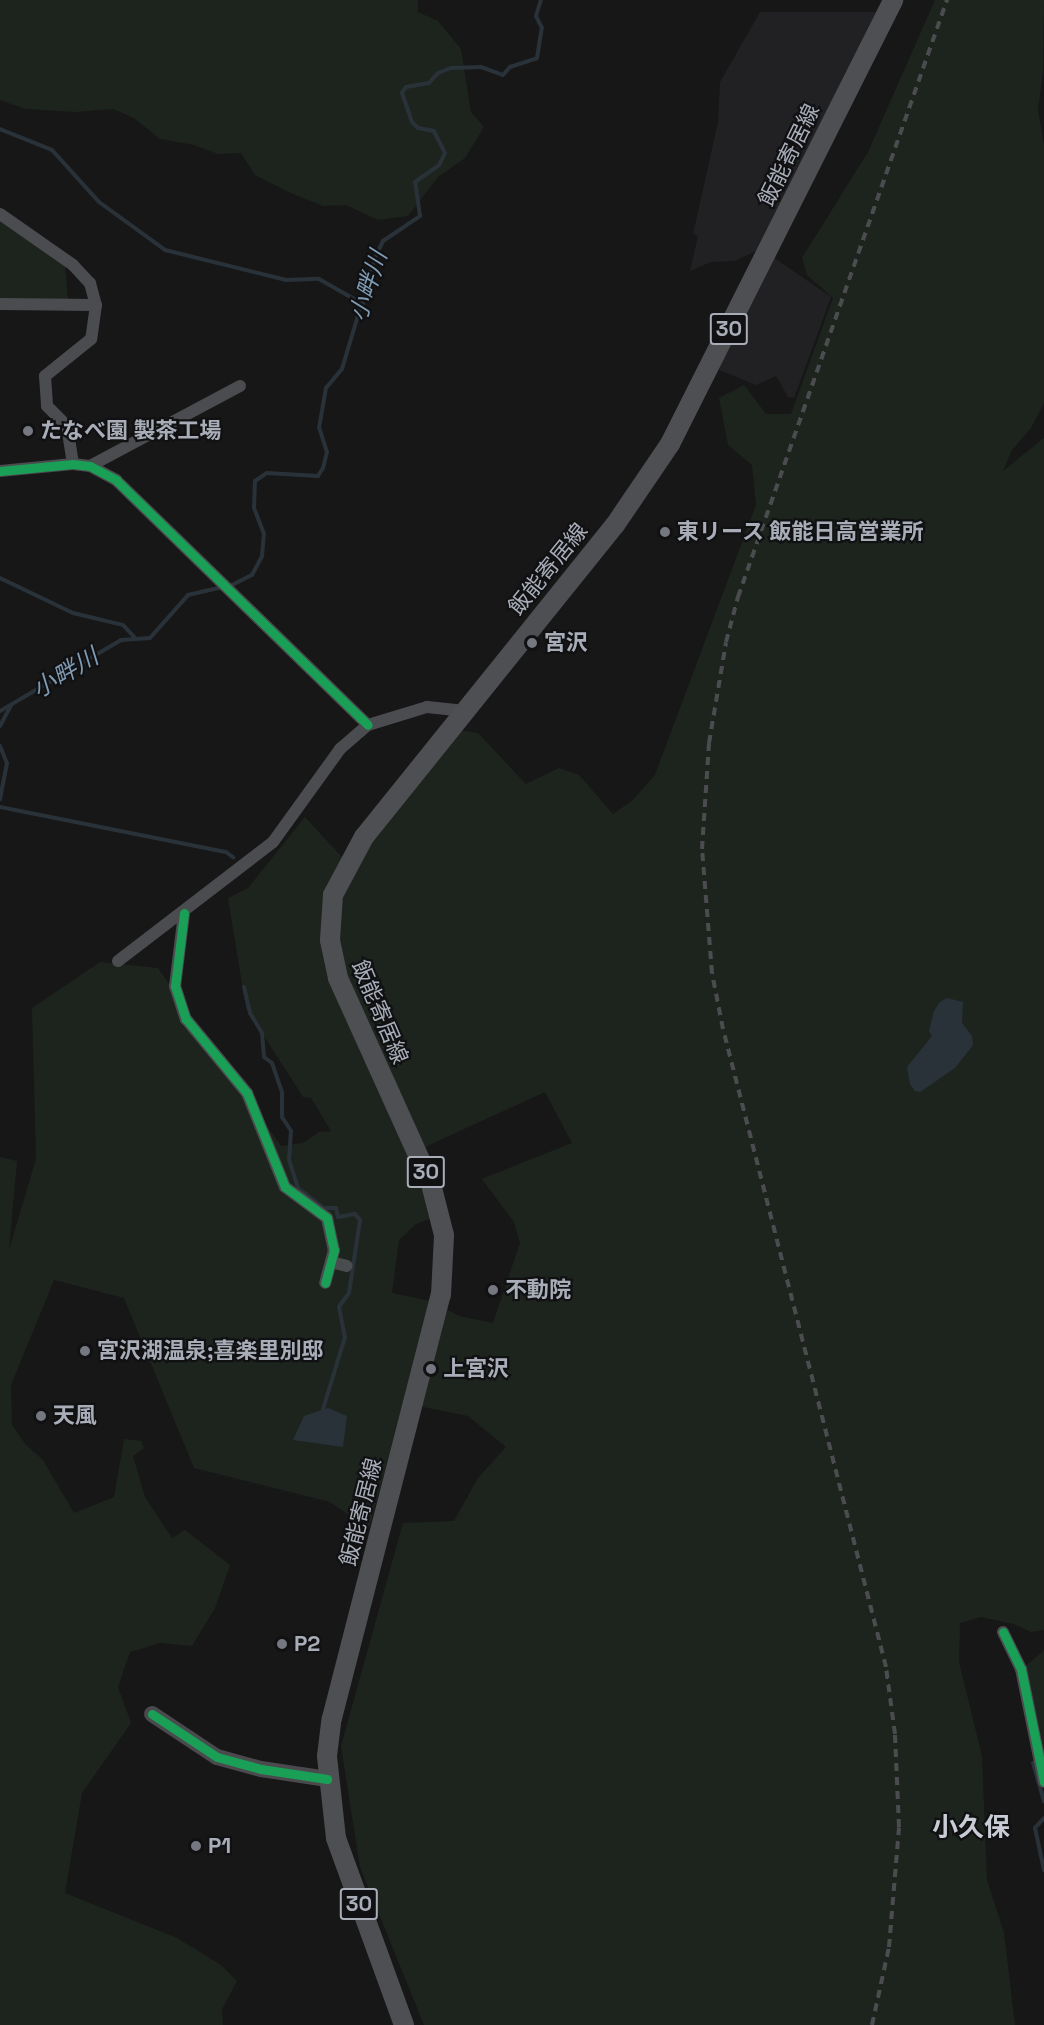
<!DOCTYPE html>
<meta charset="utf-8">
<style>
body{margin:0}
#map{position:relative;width:1044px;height:2025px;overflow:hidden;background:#171717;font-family:"Space Grotesk","Noto Sans JP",sans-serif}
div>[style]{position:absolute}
.built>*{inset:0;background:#212123}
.green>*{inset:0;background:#1d241e}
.water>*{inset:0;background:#2a3239}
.stream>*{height:4px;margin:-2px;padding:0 2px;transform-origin:2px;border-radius:2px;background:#2a3239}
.street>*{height:12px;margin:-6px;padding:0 6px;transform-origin:6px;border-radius:6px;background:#4b4c50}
.secondary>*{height:16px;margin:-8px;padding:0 8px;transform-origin:8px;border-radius:8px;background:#4a4a4e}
.primary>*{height:20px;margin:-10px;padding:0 10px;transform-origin:10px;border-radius:10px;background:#4d4f52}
.rail>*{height:4px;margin-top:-2px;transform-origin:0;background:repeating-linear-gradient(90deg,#4b4c4f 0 8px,transparent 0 14px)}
.cycleway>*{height:9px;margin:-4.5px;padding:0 4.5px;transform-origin:4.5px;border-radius:4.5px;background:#1a9f57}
.dots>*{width:16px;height:16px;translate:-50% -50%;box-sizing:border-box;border:3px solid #111113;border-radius:50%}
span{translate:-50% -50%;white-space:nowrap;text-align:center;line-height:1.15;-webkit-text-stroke:4.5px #111113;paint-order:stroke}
.shield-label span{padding:2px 4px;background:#111113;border:2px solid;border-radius:4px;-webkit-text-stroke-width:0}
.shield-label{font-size:21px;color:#a8adb8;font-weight:700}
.street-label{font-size:22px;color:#a8adb8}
.poi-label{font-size:22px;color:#a8adb8;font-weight:700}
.left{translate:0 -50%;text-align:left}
.water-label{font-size:24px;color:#7f9bb3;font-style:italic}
.quarter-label{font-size:26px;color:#c9ccd4;font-weight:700}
</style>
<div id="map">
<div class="built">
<div style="clip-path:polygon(760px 12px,876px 12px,756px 251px,735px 261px,711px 262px,690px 271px,698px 236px,693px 234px,718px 122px,720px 82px)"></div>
<div style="clip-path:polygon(773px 257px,831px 297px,794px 398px,788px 397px,776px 376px,756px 385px,717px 369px)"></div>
</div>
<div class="green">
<div style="clip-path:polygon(0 0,418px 0,418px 12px,438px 21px,461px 49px,471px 112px,484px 127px,465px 158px,438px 177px,408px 216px,378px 220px,346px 205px,323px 206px,291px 193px,255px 175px,241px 153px,218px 154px,194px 145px,160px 139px,134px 118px,113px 109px,76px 112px,25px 109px,0 100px)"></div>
<div style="clip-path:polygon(evenodd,935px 0,1044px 0,1043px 72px,1038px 110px,1044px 145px,1044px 403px,1031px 428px,1012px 450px,1003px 471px,1044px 438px,1044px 1630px,1031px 1632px,1014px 1624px,981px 1617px,960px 1623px,959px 1662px,982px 1756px,987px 1880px,1004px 1933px,1015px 2025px,424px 2025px,360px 1867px,341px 1746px,403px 1523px,454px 1521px,478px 1478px,506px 1447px,468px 1416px,403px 1403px,369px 1529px,330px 1502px,194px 1468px,124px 1298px,54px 1280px,11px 1385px,12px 1425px,26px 1445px,43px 1460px,74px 1513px,114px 1497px,124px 1439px,141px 1441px,144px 1448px,133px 1456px,145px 1497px,172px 1538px,185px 1530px,230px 1565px,215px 1608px,192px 1646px,160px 1643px,130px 1652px,118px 1687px,131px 1723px,82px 1793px,65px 1893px,177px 1938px,221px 1965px,237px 1981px,222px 2009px,223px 2025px,0 2025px,0 1157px,17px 1161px,9px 1250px,36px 1159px,32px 1008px,100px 962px,158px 968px,281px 1146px,303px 1143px,319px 1132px,331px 1131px,311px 1098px,303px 1097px,246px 1008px,228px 898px,248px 888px,305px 817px,350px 866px,459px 730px,478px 733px,526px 784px,559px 768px,579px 775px,613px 814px,633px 800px,655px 775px,756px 505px,752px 465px,728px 445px,719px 398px,744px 385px,766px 414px,791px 414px,833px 298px,807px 275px,802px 258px,868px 152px,935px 0,545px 1092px,572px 1143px,482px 1179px,514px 1222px,520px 1243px,493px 1323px,459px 1316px,430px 1301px,392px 1293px,399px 1240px,416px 1224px,435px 1217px,416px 1171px,427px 1146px,545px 1092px)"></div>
<div style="clip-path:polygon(0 210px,65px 265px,68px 300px,0 303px)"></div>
<div style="clip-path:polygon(1044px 1650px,1044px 1763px,1017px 1674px)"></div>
</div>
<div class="water">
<div style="clip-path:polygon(947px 998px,963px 1002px,962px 1023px,972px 1036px,973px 1045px,955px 1068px,920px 1092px,915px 1091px,910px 1084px,907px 1067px,932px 1036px,929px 1031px,934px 1011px,940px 1002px)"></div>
<div style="clip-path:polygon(328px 1408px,347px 1416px,343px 1447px,293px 1440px,304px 1416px)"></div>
</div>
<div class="stream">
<div style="left:0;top:129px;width:56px;rotate:22deg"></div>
<div style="left:52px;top:150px;width:70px;rotate:47.9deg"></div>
<div style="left:99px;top:202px;width:82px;rotate:36deg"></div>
<div style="left:165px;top:250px;width:125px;rotate:13.9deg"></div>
<div style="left:286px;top:280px;width:33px;rotate:-2deg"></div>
<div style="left:319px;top:279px;width:51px;rotate:29.6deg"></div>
<div style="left:0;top:578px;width:81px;rotate:25.6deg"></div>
<div style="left:73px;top:613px;width:51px;rotate:13.5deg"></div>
<div style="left:123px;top:625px;width:18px;rotate:47deg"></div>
<div style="left:232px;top:585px;width:22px;rotate:-27deg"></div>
<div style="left:252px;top:575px;width:21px;rotate:-62deg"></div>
<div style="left:262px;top:556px;width:22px;rotate:-85deg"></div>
<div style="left:264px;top:534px;width:28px;rotate:-111deg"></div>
<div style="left:254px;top:508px;width:27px;rotate:-88deg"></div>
<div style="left:255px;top:481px;width:14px;rotate:-34deg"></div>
<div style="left:267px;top:473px;width:51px;rotate:3.4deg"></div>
<div style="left:318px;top:476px;width:9px;rotate:-58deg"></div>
<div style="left:323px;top:468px;width:16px;rotate:-76deg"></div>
<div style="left:327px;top:452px;width:25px;rotate:-108deg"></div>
<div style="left:319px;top:428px;width:41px;rotate:-80.1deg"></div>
<div style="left:326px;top:388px;width:25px;rotate:-50deg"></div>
<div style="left:342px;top:369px;width:116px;rotate:-73.4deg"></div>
<div style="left:375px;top:258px;width:19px;rotate:-65deg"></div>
<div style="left:383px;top:241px;width:45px;rotate:-34deg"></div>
<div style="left:420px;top:216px;width:34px;rotate:-98deg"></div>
<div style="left:415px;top:182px;width:29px;rotate:-35deg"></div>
<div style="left:439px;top:165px;width:13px;rotate:-63deg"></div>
<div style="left:445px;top:153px;width:25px;rotate:-117deg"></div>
<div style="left:434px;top:131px;width:16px;rotate:-169deg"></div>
<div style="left:418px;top:128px;width:8px;rotate:-135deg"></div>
<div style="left:412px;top:122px;width:31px;rotate:-109deg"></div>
<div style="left:402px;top:93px;width:7px;rotate:-56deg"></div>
<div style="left:406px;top:87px;width:23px;rotate:-10deg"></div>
<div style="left:429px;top:83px;width:13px;rotate:-48deg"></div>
<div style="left:438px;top:73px;width:14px;rotate:-21deg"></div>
<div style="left:451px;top:68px;width:30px;rotate:-2deg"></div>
<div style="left:481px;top:67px;width:23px;rotate:20deg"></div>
<div style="left:503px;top:75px;width:11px;rotate:-49deg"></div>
<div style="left:510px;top:67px;width:28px;rotate:-18deg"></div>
<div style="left:537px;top:58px;width:30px;rotate:-81deg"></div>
<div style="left:542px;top:28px;width:13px;rotate:-117deg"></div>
<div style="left:536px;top:16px;width:17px;rotate:-73deg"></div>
<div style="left:0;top:711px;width:140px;rotate:-30.4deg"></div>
<div style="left:121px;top:640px;width:29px;rotate:-4deg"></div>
<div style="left:150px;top:638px;width:57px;rotate:-48.5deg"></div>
<div style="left:188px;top:595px;width:32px;rotate:-13deg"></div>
<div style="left:0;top:726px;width:24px;rotate:-62deg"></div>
<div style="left:0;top:746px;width:18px;rotate:68deg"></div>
<div style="left:7px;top:763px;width:37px;rotate:101deg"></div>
<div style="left:0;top:807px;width:230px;rotate:11.3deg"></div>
<div style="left:226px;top:852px;width:9px;rotate:36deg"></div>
<div style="left:244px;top:987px;width:27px;rotate:77deg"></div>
<div style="left:250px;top:1013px;width:23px;rotate:59deg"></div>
<div style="left:262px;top:1033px;width:24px;rotate:85deg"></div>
<div style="left:264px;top:1057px;width:10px;rotate:37deg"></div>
<div style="left:272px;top:1063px;width:31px;rotate:71deg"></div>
<div style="left:282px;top:1092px;width:25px;rotate:90deg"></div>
<div style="left:282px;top:1117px;width:17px;rotate:57deg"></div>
<div style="left:291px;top:1131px;width:29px;rotate:94deg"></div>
<div style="left:289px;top:1160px;width:29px;rotate:72deg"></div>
<div style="left:298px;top:1188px;width:33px;rotate:38deg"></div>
<div style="left:324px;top:1208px;width:12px"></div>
<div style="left:336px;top:1208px;width:9px;rotate:77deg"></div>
<div style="left:338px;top:1217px;width:17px;rotate:-10deg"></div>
<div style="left:355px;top:1214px;width:8px;rotate:50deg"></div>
<div style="left:360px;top:1220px;width:74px;rotate:98.6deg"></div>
<div style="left:349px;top:1293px;width:17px;rotate:126deg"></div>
<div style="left:339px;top:1307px;width:31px;rotate:79deg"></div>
<div style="left:345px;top:1337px;width:75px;rotate:107deg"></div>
<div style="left:1033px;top:1763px;width:40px;rotate:74deg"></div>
<div style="left:1044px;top:1818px;width:13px;rotate:132deg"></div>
<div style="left:1035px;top:1828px;width:43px;rotate:77.9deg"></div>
</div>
<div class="street">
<div style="left:0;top:214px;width:89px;rotate:34.9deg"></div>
<div style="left:73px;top:265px;width:25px;rotate:47deg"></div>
<div style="left:90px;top:283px;width:23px;rotate:75deg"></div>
<div style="left:96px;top:305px;width:34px;rotate:98deg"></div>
<div style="left:91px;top:339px;width:59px;rotate:141.2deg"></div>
<div style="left:45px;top:376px;width:30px;rotate:86deg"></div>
<div style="left:47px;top:406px;width:28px;rotate:45deg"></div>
<div style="left:67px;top:426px;width:38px;rotate:81deg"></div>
<div style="left:0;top:304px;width:96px;rotate:0.6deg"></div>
<div style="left:90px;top:466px;width:170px;rotate:-28.1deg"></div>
<div style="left:0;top:471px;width:73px;rotate:-5.5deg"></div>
<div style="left:73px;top:464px;width:17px;rotate:7deg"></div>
<div style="left:90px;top:466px;width:30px;rotate:28deg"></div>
<div style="left:116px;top:480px;width:351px;rotate:44.2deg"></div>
<div style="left:184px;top:913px;width:74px;rotate:97deg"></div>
<div style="left:175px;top:986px;width:35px;rotate:72deg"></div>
<div style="left:186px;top:1019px;width:96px;rotate:50.5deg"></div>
<div style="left:247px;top:1093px;width:101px;rotate:68deg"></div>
<div style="left:285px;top:1187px;width:52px;rotate:36.4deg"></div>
<div style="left:327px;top:1218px;width:33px;rotate:78deg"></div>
<div style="left:334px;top:1250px;width:34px;rotate:105deg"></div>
<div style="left:118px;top:961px;width:195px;rotate:-37.5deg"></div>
<div style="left:273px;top:842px;width:115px;rotate:-54.2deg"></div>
<div style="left:340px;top:749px;width:37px;rotate:-41deg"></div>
<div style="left:368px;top:725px;width:62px;rotate:-17deg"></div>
<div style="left:427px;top:707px;width:36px;rotate:6deg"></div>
<div style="left:331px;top:1262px;width:16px;rotate:14deg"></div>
<div style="left:1003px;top:1632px;width:41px;rotate:64.1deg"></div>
<div style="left:1021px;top:1669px;width:115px;rotate:78.5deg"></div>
</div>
<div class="secondary">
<div style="left:152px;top:1714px;width:78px;rotate:33.5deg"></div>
<div style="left:217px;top:1757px;width:46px;rotate:15.3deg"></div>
<div style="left:261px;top:1769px;width:67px;rotate:8.6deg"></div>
</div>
<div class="primary">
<div style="left:404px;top:2025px;width:199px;rotate:-110deg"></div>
<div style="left:336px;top:1838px;width:82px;rotate:-96.3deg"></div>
<div style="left:327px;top:1756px;width:38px;rotate:-83deg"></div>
<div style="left:332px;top:1718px;width:437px;rotate:-75.6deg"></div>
<div style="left:441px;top:1295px;width:60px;rotate:-87.1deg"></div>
<div style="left:444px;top:1235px;width:53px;rotate:-104.3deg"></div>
<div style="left:431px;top:1184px;width:226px;rotate:-114.3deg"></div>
<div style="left:338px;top:978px;width:39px;rotate:-102deg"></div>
<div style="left:330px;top:940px;width:45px;rotate:-86.2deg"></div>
<div style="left:333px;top:895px;width:66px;rotate:-61.9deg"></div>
<div style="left:364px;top:837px;width:400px;rotate:-51.2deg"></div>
<div style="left:615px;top:525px;width:98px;rotate:-55.8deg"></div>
<div style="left:670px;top:444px;width:497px;rotate:-63.3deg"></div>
</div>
<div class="rail">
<div style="left:872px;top:2025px;width:80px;rotate:-77.7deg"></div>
<div style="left:889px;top:1947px;width:120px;rotate:-85.2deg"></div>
<div style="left:899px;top:1827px;width:93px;rotate:-92.5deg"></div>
<div style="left:895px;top:1734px;width:68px;rotate:-97.7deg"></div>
<div style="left:886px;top:1667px;width:658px;rotate:-104.33deg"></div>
<div style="left:723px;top:1029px;width:57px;rotate:-101.1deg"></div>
<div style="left:712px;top:973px;width:124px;rotate:-94.6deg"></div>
<div style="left:702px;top:849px;width:106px;rotate:-86.2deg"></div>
<div style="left:709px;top:743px;width:102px;rotate:-80.4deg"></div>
<div style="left:726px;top:642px;width:47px;rotate:-75.1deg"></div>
<div style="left:738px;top:597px;width:633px;rotate:-70.71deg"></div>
</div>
<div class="cycleway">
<div style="left:0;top:471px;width:73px;rotate:-5.5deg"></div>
<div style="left:73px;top:464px;width:17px;rotate:7deg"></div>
<div style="left:90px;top:466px;width:30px;rotate:28deg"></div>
<div style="left:116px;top:480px;width:351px;rotate:44.2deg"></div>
<div style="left:184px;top:913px;width:74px;rotate:97deg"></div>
<div style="left:175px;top:986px;width:35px;rotate:72deg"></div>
<div style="left:186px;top:1019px;width:96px;rotate:50.5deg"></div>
<div style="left:247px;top:1093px;width:101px;rotate:68deg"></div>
<div style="left:285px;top:1187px;width:52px;rotate:36.4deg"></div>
<div style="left:327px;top:1218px;width:33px;rotate:78deg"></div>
<div style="left:334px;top:1250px;width:34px;rotate:105deg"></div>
<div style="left:1003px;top:1632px;width:41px;rotate:64.1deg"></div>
<div style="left:1021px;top:1669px;width:115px;rotate:78.5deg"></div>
<div style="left:152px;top:1714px;width:78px;rotate:33.5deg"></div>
<div style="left:217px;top:1757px;width:46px;rotate:15.3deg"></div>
<div style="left:261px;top:1769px;width:67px;rotate:8.6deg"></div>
</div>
<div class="dots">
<div style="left:28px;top:431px;background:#757880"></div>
<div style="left:665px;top:532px;background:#757880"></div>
<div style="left:532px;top:643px;background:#757880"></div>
<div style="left:493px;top:1290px;background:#757880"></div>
<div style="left:85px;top:1351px;background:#757880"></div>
<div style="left:431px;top:1369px;background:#757880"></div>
<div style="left:41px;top:1416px;background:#757880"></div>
<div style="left:282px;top:1644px;background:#757880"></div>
<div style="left:196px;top:1846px;background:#757880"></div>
</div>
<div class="shield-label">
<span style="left:729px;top:329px">30</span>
<span style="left:426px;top:1172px">30</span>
<span style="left:359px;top:1904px">30</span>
</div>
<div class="street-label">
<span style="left:789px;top:155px;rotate:-64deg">飯能寄居線</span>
<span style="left:548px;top:569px;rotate:-51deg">飯能寄居線</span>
<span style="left:380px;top:1012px;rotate:67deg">飯能寄居線</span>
<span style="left:361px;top:1512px;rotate:-76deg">飯能寄居線</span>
</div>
<div class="poi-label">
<span class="left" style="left:40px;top:431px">たなべ園 製茶工場</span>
<span class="left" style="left:677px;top:532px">東リース 飯能日高営業所</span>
<span class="left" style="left:544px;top:643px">宮沢</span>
<span class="left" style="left:505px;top:1290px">不動院</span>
<span class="left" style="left:97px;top:1351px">宮沢湖温泉;喜楽里別邸</span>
<span class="left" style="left:443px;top:1369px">上宮沢</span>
<span class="left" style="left:53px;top:1416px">天風</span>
<span class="left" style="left:294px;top:1644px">P2</span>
<span class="left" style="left:208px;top:1846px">P1</span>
</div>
<div class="water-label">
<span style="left:368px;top:286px;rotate:-72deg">小畔川</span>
<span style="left:65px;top:673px;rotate:-31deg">小畔川</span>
</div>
<div class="quarter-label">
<span style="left:971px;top:1828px">小久保</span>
</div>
</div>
